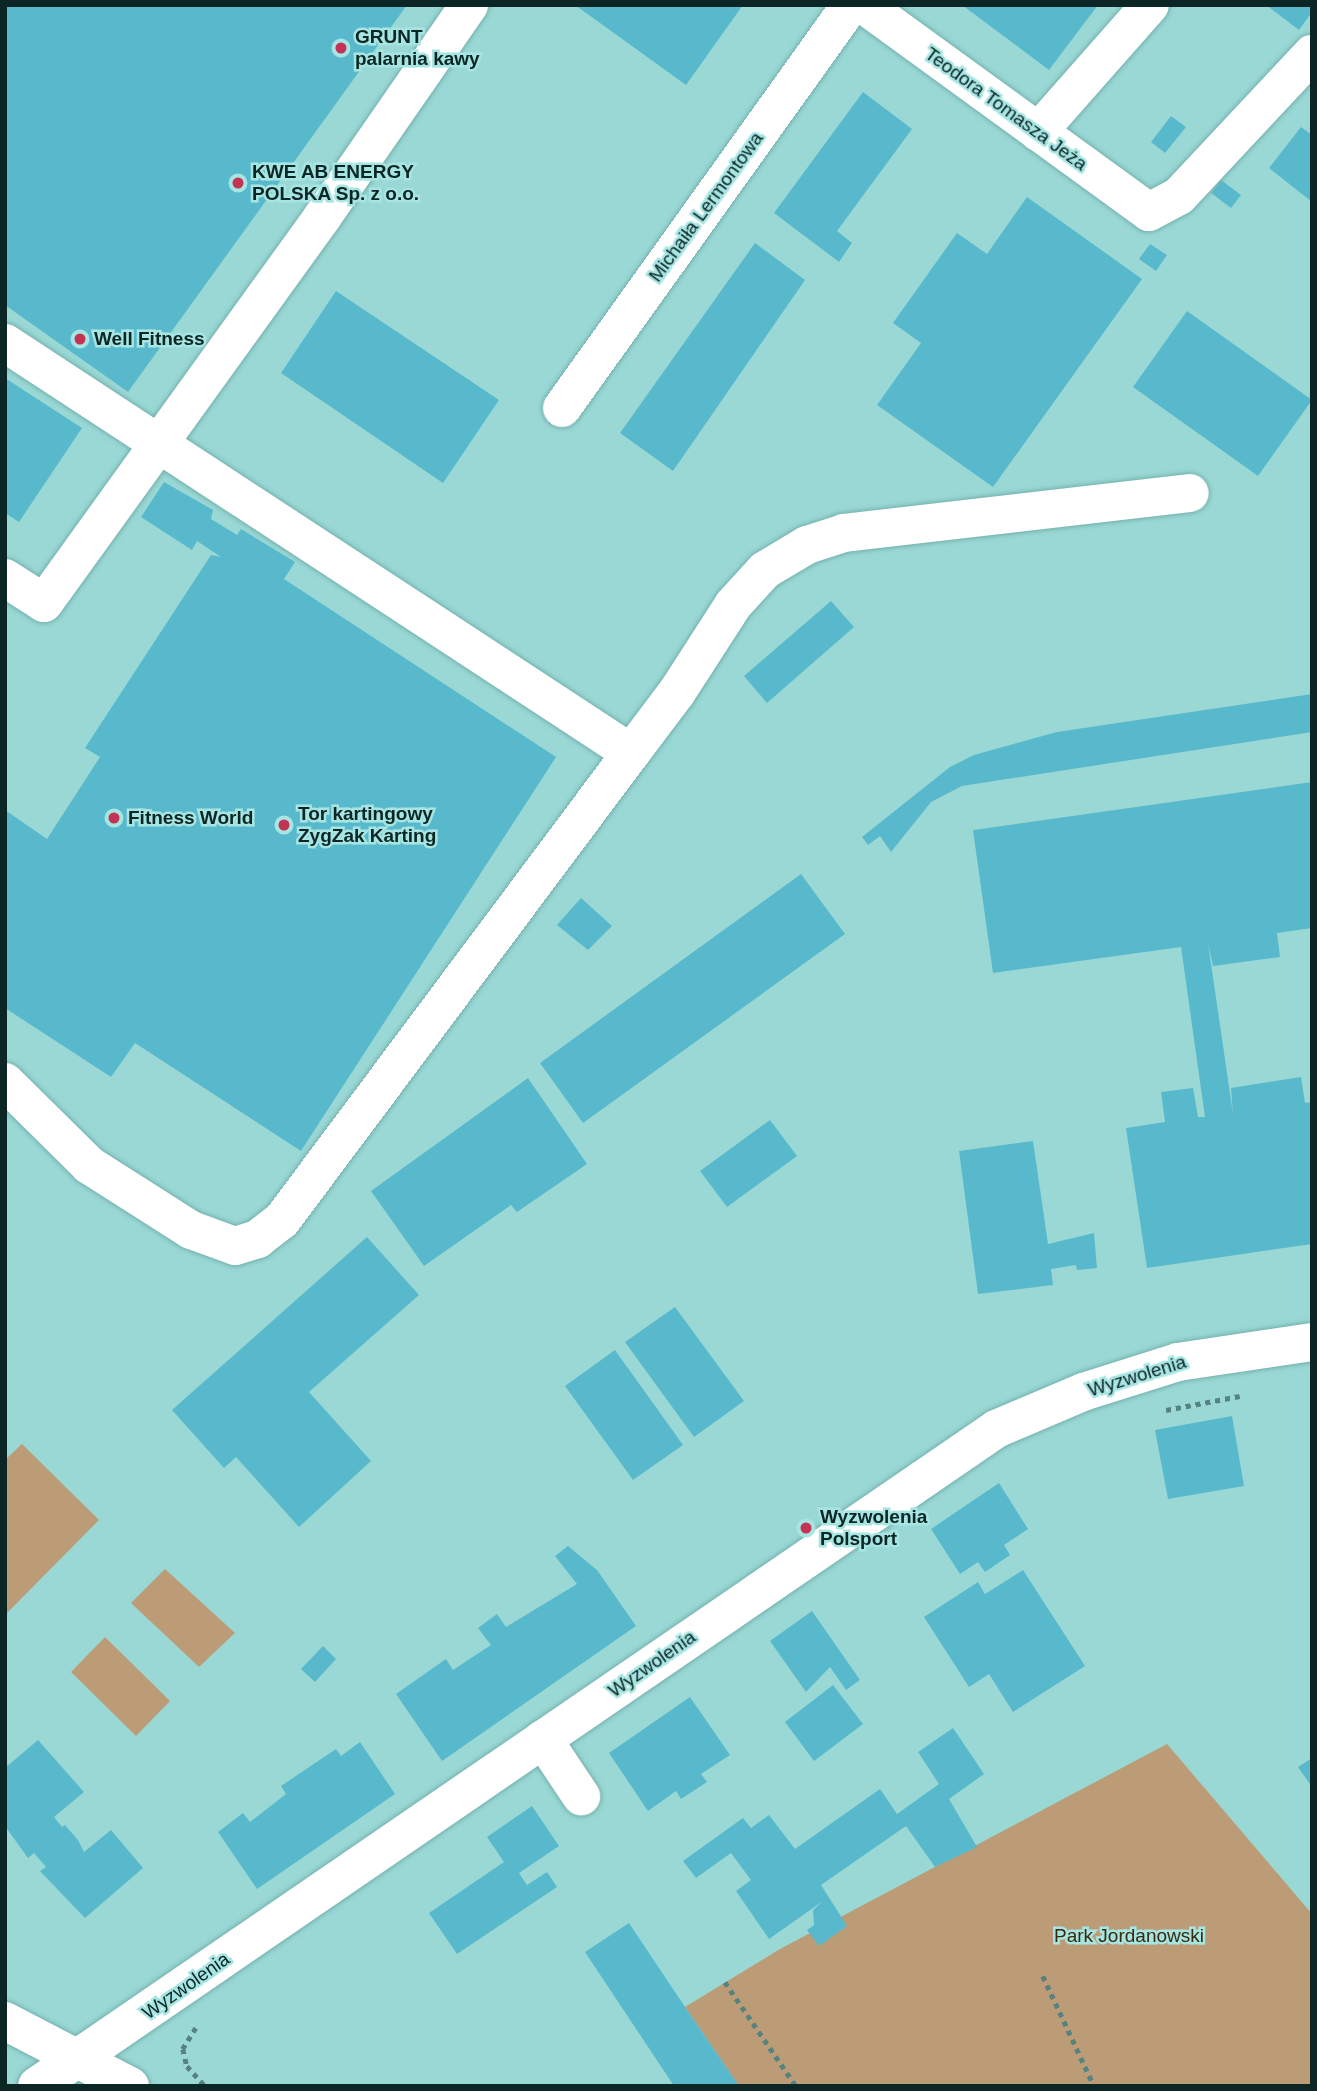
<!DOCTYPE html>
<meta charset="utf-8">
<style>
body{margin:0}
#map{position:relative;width:1317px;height:2091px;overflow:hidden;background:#9ad8d5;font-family:Helvetica,sans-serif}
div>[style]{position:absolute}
.green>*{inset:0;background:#bb9c77}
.building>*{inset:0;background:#59b9cc}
.path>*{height:4.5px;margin-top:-2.25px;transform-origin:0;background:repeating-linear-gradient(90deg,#568280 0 5px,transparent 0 10px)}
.roads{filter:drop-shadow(0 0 2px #74b1ae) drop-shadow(0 0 2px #74b1ae)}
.minor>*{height:38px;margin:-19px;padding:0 19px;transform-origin:19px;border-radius:19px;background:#fff}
.dots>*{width:19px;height:19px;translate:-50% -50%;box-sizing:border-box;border:4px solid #a6e5e2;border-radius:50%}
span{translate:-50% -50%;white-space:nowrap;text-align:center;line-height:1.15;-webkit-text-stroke:5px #a6e5e2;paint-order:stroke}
.poi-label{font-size:19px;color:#0c2625;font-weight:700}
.left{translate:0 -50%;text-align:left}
.street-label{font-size:19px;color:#0c2625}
.park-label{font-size:19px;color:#3b280d}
.frame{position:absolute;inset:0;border:7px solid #0c2625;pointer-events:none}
</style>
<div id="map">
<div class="green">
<div style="clip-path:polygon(22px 1444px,99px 1520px,5px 1615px,5px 1460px)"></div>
<div style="clip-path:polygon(165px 1569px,235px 1633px,199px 1667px,131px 1603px)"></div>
<div style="clip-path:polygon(105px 1637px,170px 1701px,136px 1736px,71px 1672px)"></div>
<div style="clip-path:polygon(1167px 1744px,1312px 1914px,1312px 2086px,739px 2086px,685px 2007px,780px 1949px)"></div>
</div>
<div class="building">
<div style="clip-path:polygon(6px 5px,407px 5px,128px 392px,5px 305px)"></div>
<div style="clip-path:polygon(575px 5px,743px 5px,686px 85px)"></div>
<div style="clip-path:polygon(962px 5px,1098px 5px,1049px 70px)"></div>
<div style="clip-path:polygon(1266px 5px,1312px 5px,1312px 12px,1299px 30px)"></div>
<div style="clip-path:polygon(863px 92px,912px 129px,837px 231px,852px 243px,839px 262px,774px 213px)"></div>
<div style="clip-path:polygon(1171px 116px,1186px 127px,1165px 153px,1151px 142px)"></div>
<div style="clip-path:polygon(1301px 127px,1312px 135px,1312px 202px,1269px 168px)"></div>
<div style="clip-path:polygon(1221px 180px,1241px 195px,1231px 208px,1211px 193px)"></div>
<div style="clip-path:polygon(1027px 197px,1142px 279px,993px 487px,877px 405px,921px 343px,893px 323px,957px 233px,987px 254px)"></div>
<div style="clip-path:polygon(755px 243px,805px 280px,673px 471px,620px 433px)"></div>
<div style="clip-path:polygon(1150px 244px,1167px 255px,1156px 271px,1139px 259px)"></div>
<div style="clip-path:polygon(336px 291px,499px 400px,443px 483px,281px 373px)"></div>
<div style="clip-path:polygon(1187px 311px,1312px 400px,1258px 476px,1133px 387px)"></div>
<div style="clip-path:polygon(5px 378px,82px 428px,19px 522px,5px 513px)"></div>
<div style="clip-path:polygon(164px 482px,213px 510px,211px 519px,237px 535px,241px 529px,295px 562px,284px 579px,556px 757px,301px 1151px,135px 1043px,111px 1077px,5px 1008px,5px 810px,47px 839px,100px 757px,85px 748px,211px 555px,221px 557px,197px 541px,192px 550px,141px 517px)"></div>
<div style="clip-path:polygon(831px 601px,854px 627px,767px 703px,744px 676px)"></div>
<div style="clip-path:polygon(1312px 694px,1312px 732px,962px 786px,931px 802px,891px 852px,880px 836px,868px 845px,862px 837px,950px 767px,974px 755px,1057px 732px)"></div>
<div style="clip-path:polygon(1312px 782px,1312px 928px,1277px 933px,1280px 957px,1213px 966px,1208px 943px,1233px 1114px,1231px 1088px,1301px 1077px,1305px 1103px,1312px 1102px,1312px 1244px,1147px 1268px,1126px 1128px,1165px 1122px,1161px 1092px,1193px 1088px,1198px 1117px,1205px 1117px,1181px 947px,993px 973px,973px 830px)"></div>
<div style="clip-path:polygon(801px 874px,845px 934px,583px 1123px,540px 1063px)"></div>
<div style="clip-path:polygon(581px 898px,612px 926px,588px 950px,557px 925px)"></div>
<div style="clip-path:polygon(528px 1078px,587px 1164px,517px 1212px,511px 1205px,424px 1266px,371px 1191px)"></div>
<div style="clip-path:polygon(770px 1120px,797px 1156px,727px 1207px,700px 1171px)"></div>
<div style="clip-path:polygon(1033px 1141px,1048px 1244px,1094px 1233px,1097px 1268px,1077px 1270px,1076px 1265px,1051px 1269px,1053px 1285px,978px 1294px,959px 1151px)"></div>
<div style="clip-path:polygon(367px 1237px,419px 1295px,309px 1392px,371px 1461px,299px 1527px,236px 1457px,224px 1468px,172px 1410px)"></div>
<div style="clip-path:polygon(675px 1307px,744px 1401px,694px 1437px,625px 1342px)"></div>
<div style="clip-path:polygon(615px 1350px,683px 1445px,633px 1480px,565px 1386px)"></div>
<div style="clip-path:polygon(1232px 1416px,1244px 1486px,1168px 1499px,1155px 1430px)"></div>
<div style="clip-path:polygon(999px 1483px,1028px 1529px,1004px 1545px,1010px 1555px,985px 1572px,978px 1562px,960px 1574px,931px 1529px)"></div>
<div style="clip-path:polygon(568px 1546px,597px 1570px,636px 1626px,442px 1761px,396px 1694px,446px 1659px,453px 1670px,491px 1645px,478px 1628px,497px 1614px,506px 1627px,577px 1584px,555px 1556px)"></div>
<div style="clip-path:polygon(1023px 1570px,1085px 1666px,1013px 1712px,989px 1674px,969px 1687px,924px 1617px,978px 1582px,985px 1594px)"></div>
<div style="clip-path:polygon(812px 1611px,860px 1680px,846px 1690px,830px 1667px,806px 1692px,770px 1641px)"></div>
<div style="clip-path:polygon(323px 1646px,336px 1659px,315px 1682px,301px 1669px)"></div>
<div style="clip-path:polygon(833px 1685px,863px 1724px,814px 1761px,785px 1722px)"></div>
<div style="clip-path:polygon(690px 1697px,730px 1755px,701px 1774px,707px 1782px,681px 1799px,676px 1791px,648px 1811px,609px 1753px)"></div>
<div style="clip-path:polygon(953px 1728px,984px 1774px,949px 1799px,977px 1847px,935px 1867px,906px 1826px,821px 1885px,847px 1926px,819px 1946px,807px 1930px,814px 1925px,813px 1910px,823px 1901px,769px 1939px,736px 1891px,751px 1880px,731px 1853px,696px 1878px,683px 1861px,743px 1818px,751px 1828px,769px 1815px,795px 1849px,880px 1789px,897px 1814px,939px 1784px,918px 1752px)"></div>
<div style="clip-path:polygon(38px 1740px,84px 1792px,54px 1817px,62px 1827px,65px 1825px,78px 1840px,84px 1852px,111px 1830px,143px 1868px,85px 1918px,40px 1871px,46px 1867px,34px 1853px,28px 1858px,5px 1826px,5px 1768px)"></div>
<div style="clip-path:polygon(360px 1742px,395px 1794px,257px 1889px,218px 1832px,243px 1813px,250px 1822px,286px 1794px,281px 1786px,336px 1749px,341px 1756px)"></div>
<div style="clip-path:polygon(1312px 1758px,1312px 1787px,1298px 1767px)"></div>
<div style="clip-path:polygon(532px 1806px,559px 1846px,519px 1873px,527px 1885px,547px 1872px,557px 1887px,457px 1954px,429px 1913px,504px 1862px,487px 1837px)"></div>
<div style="clip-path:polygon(629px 1923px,685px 2007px,739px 2086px,674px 2086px,585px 1952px)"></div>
</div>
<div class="path">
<div style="left:1166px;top:1410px;width:75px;rotate:-10.7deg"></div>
<div style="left:1043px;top:1976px;width:121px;rotate:65.1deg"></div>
<div style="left:725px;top:1982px;width:126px;rotate:55.7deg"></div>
<div style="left:196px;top:2028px;width:25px;rotate:122deg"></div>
<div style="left:183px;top:2049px;width:17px;rotate:77deg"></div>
<div style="left:187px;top:2066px;width:27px;rotate:48deg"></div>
</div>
<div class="roads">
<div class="minor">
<div style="left:864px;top:5px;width:352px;rotate:36deg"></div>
<div style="left:1149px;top:212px;width:34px;rotate:-28deg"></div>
<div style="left:1179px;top:196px;width:195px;rotate:-46.9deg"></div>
<div style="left:1038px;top:132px;width:169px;rotate:-48.6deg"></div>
<div style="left:5px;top:343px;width:748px;rotate:33.22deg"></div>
<div style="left:631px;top:753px;width:583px;rotate:126.77deg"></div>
<div style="left:282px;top:1220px;width:31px;rotate:142deg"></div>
<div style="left:258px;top:1239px;width:24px;rotate:163deg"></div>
<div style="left:235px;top:1246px;width:47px;rotate:-160deg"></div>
<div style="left:191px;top:1230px;width:121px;rotate:-147.5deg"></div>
<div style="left:89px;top:1165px;width:118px;rotate:-135.3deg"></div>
<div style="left:562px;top:408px;width:495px;rotate:-54.4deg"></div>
<div style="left:5px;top:578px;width:46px;rotate:32.7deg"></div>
<div style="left:44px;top:603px;width:477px;rotate:-54.2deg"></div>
<div style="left:323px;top:216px;width:257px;rotate:-55.3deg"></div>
<div style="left:631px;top:753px;width:76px;rotate:-53deg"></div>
<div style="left:677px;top:692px;width:103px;rotate:-57.2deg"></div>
<div style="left:733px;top:605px;width:47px;rotate:-47.6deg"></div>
<div style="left:765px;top:570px;width:49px;rotate:-30.8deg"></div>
<div style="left:807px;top:545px;width:39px;rotate:-18deg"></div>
<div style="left:844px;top:533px;width:348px;rotate:-6.6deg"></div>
<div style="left:543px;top:1739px;width:69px;rotate:56.3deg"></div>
<div style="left:5px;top:2021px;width:141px;rotate:27.5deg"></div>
<div style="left:37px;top:2086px;width:1162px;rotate:-34.41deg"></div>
<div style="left:996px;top:1429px;width:95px;rotate:-23deg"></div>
<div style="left:1083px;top:1392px;width:100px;rotate:-17.5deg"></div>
<div style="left:1178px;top:1362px;width:135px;rotate:-8.5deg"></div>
</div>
</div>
<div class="dots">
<div style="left:341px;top:48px;background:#c33354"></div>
<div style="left:238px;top:183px;background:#c33354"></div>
<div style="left:80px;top:339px;background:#c33354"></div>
<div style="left:114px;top:818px;background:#c33354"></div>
<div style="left:284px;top:825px;background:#c33354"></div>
<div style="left:806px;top:1528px;background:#c33354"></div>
</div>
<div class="poi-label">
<span class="left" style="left:355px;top:48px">GRUNT<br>palarnia kawy</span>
<span class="left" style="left:252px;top:183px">KWE AB ENERGY<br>POLSKA Sp. z o.o.</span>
<span class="left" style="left:94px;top:339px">Well Fitness</span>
<span class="left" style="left:298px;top:825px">Tor kartingowy<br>ZygZak Karting</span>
<span class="left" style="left:128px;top:818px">Fitness World</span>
<span class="left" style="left:820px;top:1528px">Wyzwolenia<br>Polsport</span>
</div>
<div class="street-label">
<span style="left:1006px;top:109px;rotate:36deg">Teodora Tomasza Jeża</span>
<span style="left:706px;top:207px;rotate:-54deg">Michaiła Lermontowa</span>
<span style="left:1137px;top:1376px;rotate:-17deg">Wyzwolenia</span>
<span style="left:652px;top:1664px;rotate:-35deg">Wyzwolenia</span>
<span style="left:186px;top:1986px;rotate:-35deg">Wyzwolenia</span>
</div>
<div class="park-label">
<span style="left:1129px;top:1936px">Park Jordanowski</span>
</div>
<div class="frame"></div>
</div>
